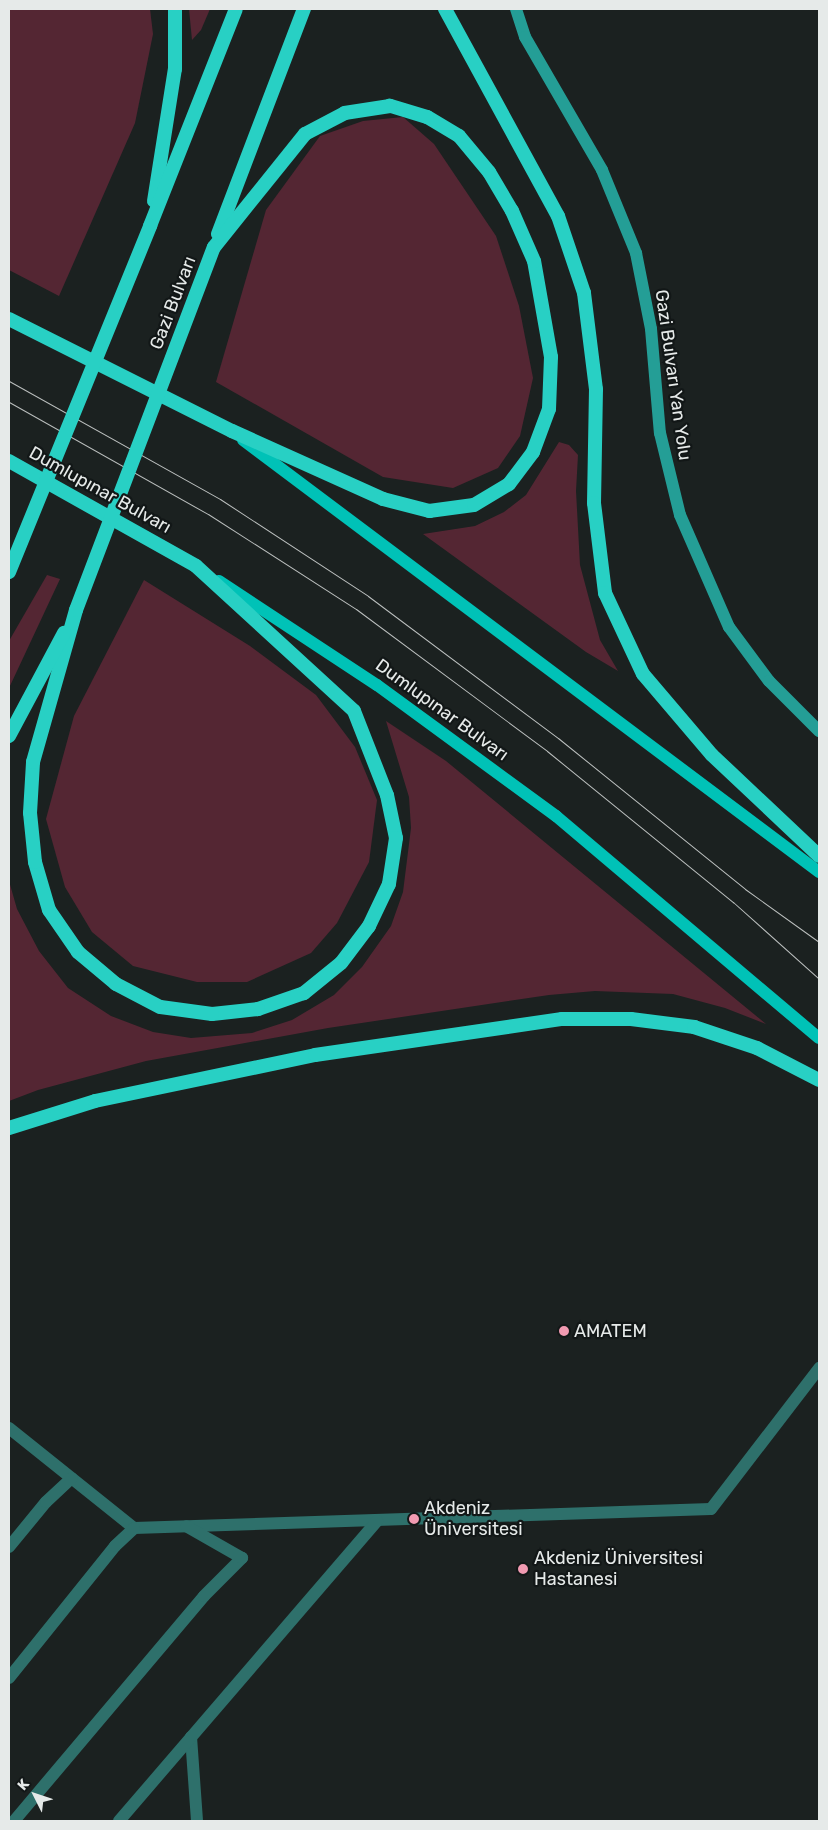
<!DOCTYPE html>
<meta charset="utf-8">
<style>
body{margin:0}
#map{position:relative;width:828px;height:1830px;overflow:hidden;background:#1b2120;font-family:Rubik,sans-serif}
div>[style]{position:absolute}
.green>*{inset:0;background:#542633}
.service>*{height:12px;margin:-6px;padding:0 6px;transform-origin:6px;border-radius:6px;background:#2e706b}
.secondary>*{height:12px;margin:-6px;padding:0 6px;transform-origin:6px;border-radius:6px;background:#249e96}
.primary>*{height:12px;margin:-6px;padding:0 6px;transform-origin:6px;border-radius:6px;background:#00c2b7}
.trunk>*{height:14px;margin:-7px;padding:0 7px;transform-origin:7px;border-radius:7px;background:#28d0c4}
.tram>*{height:1px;margin:-0.5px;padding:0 0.5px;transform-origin:0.5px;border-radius:0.5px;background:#bbbfbe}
.trunk-bridge>*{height:14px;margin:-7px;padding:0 7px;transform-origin:7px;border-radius:7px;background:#28d0c4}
.dots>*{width:14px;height:14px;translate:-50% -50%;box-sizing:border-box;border:2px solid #121717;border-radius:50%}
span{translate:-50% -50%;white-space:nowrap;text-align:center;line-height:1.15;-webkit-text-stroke:4.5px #121717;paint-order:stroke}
.street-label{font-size:18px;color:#e6eae9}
.poi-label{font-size:18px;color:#e6eae9}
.left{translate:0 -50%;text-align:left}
.frame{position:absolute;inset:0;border:10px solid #e6eae9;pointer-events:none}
.north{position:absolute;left:10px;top:1770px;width:50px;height:50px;-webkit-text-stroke:4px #121717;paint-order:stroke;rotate:311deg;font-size:14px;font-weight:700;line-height:20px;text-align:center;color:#e6eae9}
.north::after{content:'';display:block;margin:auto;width:18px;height:22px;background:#e6eae9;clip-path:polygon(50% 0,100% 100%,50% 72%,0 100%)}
</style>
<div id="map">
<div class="green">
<div style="clip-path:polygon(9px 9px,150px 9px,153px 34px,135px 123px,59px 296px,9px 270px)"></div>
<div style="clip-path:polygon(189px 9px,210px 9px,201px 30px,192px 40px)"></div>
<div style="clip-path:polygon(403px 117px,434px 144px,496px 236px,519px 306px,533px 378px,520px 436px,498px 468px,453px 488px,383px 477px,216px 382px,266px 210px,320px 136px,363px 121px)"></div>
<div style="clip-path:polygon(559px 442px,569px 445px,578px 455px,576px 491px,580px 565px,600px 640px,618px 671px,586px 652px,423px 534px,475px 526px,504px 512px,526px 495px)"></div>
<div style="clip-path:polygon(47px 575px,60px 579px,9px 688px,9px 641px)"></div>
<div style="clip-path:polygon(144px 580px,250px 646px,316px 695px,355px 747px,377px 800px,369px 862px,337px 923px,311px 953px,247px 982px,197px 982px,133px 966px,92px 932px,65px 887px,46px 819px,74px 716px)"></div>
<div style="clip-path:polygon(386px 721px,446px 761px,766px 1024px,725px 1008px,673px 994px,595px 991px,549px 995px,328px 1028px,146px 1061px,38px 1090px,9px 1101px,9px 881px,17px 909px,39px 951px,68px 988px,111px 1016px,153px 1032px,191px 1038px,252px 1033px,292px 1020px,334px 995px,362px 967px,391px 926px,403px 892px,411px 828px,409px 797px)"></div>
</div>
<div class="service">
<div style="left:9px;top:1428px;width:160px;rotate:38.7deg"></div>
<div style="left:134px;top:1528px;width:577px;rotate:-1.89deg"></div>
<div style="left:711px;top:1509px;width:178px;rotate:-52.5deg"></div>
<div style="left:9px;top:1547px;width:58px;rotate:-50.6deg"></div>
<div style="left:46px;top:1502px;width:35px;rotate:-43deg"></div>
<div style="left:9px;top:1678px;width:169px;rotate:-51.2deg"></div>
<div style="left:115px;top:1546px;width:26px;rotate:-43deg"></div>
<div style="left:191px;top:1737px;width:84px;rotate:85.9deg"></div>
<div style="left:14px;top:1821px;width:294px;rotate:-49.8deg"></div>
<div style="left:204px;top:1596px;width:54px;rotate:-45deg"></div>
<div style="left:242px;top:1558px;width:64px;rotate:-150.3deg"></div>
<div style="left:119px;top:1821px;width:396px;rotate:-49.3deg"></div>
</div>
<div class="secondary">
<div style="left:516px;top:9px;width:29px;rotate:72deg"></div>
<div style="left:525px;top:37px;width:154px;rotate:59.9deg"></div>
<div style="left:602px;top:170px;width:90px;rotate:67.7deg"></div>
<div style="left:636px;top:253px;width:77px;rotate:78.8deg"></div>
<div style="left:651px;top:329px;width:104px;rotate:85.1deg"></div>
<div style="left:660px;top:433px;width:84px;rotate:76.3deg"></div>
<div style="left:680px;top:515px;width:122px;rotate:66.4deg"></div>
<div style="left:729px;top:627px;width:67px;rotate:53.5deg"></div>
<div style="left:769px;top:681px;width:71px;rotate:45deg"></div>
</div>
<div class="primary">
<div style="left:243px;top:440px;width:720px;rotate:36.87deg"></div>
<div style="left:219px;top:581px;width:189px;rotate:33.4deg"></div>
<div style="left:377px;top:685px;width:222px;rotate:36.2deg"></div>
<div style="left:556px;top:816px;width:344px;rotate:40.2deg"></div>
</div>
<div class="trunk">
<div style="left:445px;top:9px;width:236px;rotate:61.4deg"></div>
<div style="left:558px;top:216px;width:81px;rotate:71.3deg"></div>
<div style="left:584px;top:293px;width:97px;rotate:82.9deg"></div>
<div style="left:596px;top:389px;width:114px;rotate:91deg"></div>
<div style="left:594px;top:503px;width:91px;rotate:83deg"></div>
<div style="left:605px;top:593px;width:89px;rotate:64.9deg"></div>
<div style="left:643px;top:674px;width:106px;rotate:49.6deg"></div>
<div style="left:712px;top:755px;width:147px;rotate:43.3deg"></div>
<div style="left:154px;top:201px;width:134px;rotate:-81deg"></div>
<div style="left:175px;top:69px;width:60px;rotate:-90deg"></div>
<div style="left:150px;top:226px;width:233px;rotate:-68.4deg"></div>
<div style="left:218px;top:234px;width:241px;rotate:-69.1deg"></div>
<div style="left:9px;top:319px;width:250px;rotate:26.7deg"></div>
<div style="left:232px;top:431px;width:166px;rotate:24.2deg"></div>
<div style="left:383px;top:499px;width:48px;rotate:14.6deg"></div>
<div style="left:429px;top:511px;width:45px;rotate:-7.6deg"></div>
<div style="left:474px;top:505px;width:41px;rotate:-31deg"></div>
<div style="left:509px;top:484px;width:40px;rotate:-53deg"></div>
<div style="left:533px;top:452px;width:46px;rotate:-69.6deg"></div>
<div style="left:549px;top:409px;width:52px;rotate:-87.8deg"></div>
<div style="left:551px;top:357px;width:97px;rotate:-100deg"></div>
<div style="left:534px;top:261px;width:55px;rotate:-113.7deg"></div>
<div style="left:512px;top:211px;width:45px;rotate:-120.5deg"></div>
<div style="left:489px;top:172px;width:47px;rotate:-129.8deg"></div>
<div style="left:459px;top:136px;width:37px;rotate:-149deg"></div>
<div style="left:427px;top:117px;width:39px;rotate:-163deg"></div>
<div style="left:390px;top:106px;width:46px;rotate:171.2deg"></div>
<div style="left:345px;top:113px;width:45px;rotate:152.3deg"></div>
<div style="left:305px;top:134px;width:145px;rotate:128.8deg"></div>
<div style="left:9px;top:461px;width:214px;rotate:29.3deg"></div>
<div style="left:196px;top:566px;width:214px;rotate:42.5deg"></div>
<div style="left:354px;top:711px;width:90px;rotate:68.6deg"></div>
<div style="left:387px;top:795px;width:44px;rotate:78.2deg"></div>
<div style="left:396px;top:838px;width:47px;rotate:98.7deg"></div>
<div style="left:389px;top:884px;width:47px;rotate:115.5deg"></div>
<div style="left:369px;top:926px;width:46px;rotate:127.1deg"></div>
<div style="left:341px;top:963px;width:48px;rotate:141deg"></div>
<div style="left:304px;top:993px;width:49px;rotate:160.8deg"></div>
<div style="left:258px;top:1009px;width:46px;rotate:173.8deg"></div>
<div style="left:212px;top:1014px;width:52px;rotate:-172.3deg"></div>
<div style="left:160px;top:1007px;width:50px;rotate:-152.4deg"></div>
<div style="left:116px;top:984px;width:50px;rotate:-139.9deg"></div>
<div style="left:78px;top:952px;width:51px;rotate:-124.6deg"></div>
<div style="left:49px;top:910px;width:50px;rotate:-106.3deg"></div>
<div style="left:35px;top:862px;width:49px;rotate:-95.8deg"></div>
<div style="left:30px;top:813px;width:51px;rotate:-86.6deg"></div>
<div style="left:33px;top:762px;width:158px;rotate:-74.2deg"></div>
<div style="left:9px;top:736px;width:117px;rotate:-61.9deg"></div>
<div style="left:9px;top:1128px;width:90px;rotate:-17.4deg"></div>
<div style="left:95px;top:1101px;width:225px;rotate:-11.8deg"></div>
<div style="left:315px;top:1055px;width:250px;rotate:-8.3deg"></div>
<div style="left:562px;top:1019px;width:69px"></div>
<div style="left:631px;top:1019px;width:64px;rotate:7.2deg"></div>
<div style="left:694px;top:1027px;width:66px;rotate:18.4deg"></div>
<div style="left:757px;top:1048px;width:70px;rotate:27.3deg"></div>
</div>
<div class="tram">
<div style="left:9px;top:381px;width:242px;rotate:29.2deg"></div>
<div style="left:220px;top:499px;width:177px;rotate:33.2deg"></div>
<div style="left:368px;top:596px;width:237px;rotate:36.8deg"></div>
<div style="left:558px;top:738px;width:240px;rotate:38.9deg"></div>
<div style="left:745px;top:889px;width:91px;rotate:35.6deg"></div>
<div style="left:9px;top:402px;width:228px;rotate:29.4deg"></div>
<div style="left:208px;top:514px;width:176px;rotate:32.7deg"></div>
<div style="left:356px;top:609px;width:238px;rotate:36.6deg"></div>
<div style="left:547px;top:751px;width:240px;rotate:39.1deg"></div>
<div style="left:733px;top:902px;width:115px;rotate:41.8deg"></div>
</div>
<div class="trunk-bridge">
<div style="left:9px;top:572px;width:374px;rotate:-67.8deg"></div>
<div style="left:76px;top:610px;width:388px;rotate:-69.2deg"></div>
</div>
<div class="dots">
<div style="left:564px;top:1331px;background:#f19ab1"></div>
<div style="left:414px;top:1519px;background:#f19ab1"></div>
<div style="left:523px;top:1569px;background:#f19ab1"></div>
</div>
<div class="street-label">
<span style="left:173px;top:303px;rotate:-69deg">Gazi Bulvarı</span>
<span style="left:673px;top:375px;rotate:82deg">Gazi Bulvarı Yan Yolu</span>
<span style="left:100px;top:490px;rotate:29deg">Dumlupınar Bulvarı</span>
<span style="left:442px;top:710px;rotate:36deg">Dumlupınar Bulvarı</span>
</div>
<div class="poi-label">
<span class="left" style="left:574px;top:1331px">AMATEM</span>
<span class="left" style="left:424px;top:1519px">Akdeniz<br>Üniversitesi</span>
<span class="left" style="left:534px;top:1569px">Akdeniz Üniversitesi<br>Hastanesi</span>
</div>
<div class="frame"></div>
<div class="north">K</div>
</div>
